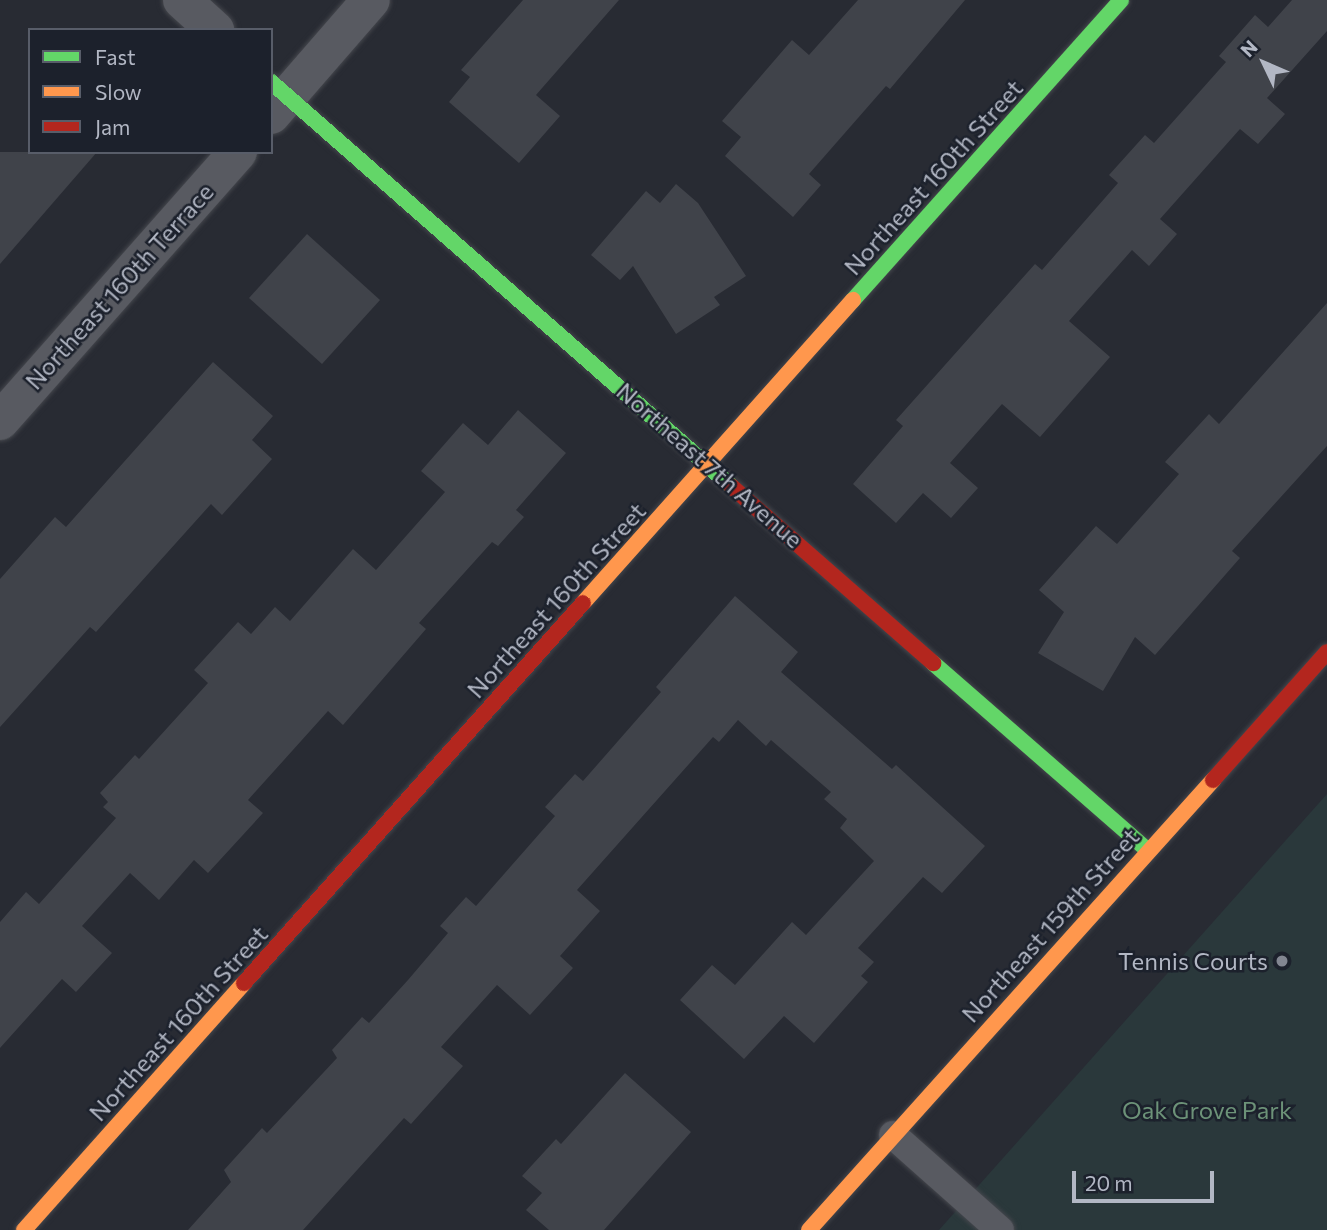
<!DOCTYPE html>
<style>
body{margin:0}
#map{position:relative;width:1327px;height:1230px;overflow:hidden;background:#282b33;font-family:Commissioner,sans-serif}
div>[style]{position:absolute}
.green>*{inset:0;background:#2a383b}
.building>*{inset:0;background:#40434a}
.roads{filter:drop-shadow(0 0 2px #44464c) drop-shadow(0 0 2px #44464c)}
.lane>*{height:28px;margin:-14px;padding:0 14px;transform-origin:14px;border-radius:14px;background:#585a61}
.street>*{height:38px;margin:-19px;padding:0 19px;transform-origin:19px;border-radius:19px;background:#585a61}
.fast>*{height:16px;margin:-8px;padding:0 8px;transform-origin:8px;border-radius:8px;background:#63d668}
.slow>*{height:16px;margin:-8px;padding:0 8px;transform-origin:8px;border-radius:8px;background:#ff974d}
.jam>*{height:16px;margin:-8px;padding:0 8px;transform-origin:8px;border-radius:8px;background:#b3261e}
.dots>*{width:19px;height:19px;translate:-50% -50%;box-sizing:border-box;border:4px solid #1c212c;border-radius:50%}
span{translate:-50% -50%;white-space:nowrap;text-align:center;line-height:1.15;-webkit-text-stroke:5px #1c212c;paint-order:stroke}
.street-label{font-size:24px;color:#b2b7c4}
.poi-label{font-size:24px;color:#b2b7c4}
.right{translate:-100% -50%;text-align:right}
.park-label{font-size:24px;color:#6c9278}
.legend{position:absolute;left:28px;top:28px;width:245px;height:126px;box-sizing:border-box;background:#1c212c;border:2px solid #585d69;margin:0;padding:9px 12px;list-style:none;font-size:21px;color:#b2b7c4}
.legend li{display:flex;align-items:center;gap:14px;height:35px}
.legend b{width:35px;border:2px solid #585d69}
.north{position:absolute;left:1229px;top:28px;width:70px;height:70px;-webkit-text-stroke:5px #1c212c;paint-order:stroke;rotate:314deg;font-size:19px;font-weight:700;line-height:28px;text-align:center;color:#b2b7c4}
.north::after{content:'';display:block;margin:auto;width:24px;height:32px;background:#b2b7c4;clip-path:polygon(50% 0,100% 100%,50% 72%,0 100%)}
.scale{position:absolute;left:1072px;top:1171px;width:142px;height:32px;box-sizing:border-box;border:4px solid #b2b7c4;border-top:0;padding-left:9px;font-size:21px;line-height:24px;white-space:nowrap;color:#b2b7c4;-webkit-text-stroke:5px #1c212c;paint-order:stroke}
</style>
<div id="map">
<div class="green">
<div style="clip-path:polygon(1327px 794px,1327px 1230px,939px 1230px)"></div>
</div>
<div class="building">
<div style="clip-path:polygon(523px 0,619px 0,536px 95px,560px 116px,519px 163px,449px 102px,470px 77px,461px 70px)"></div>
<div style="clip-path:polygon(858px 0,965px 0,890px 89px,886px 86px,809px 174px,821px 185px,793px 217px,725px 156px,741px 137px,722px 121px,792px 40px,809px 55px)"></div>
<div style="clip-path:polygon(1292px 0,1327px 0,1327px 31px,1267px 98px,1285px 114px,1258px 144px,1240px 129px,1160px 219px,1177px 234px,1149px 266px,1132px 250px,1069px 321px,1110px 357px,1040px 437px,1002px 404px,950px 463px,978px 488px,951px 518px,923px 493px,896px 523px,853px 484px,903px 426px,896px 420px,1035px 264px,1042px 270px,1118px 183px,1109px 175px,1145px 135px,1154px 143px,1226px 62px,1219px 56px,1255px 15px,1268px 27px)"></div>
<div style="clip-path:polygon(0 152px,97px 152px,0 264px)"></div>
<div style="clip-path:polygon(676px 184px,698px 203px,746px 276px,714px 297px,720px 305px,676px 334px,633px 266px,620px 280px,591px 255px,646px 191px,660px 203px)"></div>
<div style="clip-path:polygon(307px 234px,380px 300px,322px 364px,249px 298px)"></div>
<div style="clip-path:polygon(1327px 303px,1327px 446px,1232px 551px,1240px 558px,1155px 655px,1135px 637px,1103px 691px,1038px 653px,1064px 612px,1039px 590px,1096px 526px,1117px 544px,1179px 474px,1165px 462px,1209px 414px,1219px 424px)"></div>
<div style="clip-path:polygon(213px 362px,273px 416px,252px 440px,272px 459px,222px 515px,211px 504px,96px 632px,90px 627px,0 727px,0 579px,55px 517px,66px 527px)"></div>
<div style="clip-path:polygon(518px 410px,566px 453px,516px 510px,524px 517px,498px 546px,492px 542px,419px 623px,426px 629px,343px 725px,328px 711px,248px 800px,263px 813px,208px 873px,194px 860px,159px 900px,130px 873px,82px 926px,112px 953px,76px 992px,62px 979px,0 1048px,0 922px,26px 892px,39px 904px,116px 818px,103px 807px,108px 802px,100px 793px,135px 755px,139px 759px,208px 683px,194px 670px,238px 622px,251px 634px,275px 607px,290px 621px,353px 549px,376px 570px,445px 492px,421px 471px,463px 423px,488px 445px)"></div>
<div style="clip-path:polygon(735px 596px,798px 652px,781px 672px,892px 769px,896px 765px,985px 846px,942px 893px,923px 877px,858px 948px,874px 962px,861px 976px,868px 982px,814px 1043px,784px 1016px,744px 1059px,680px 1000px,712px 965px,735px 985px,792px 922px,806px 935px,874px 861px,840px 828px,847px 819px,824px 799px,831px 792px,771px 740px,766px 746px,738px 720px,719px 742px,713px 737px,577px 890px,600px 911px,560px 956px,573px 968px,530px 1015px,497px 985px,441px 1047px,463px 1066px,411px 1124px,404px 1118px,303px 1230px,188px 1230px,231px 1182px,224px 1170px,262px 1128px,267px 1133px,337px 1058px,332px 1050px,362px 1017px,369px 1023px,408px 980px,448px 933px,440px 926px,466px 897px,476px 906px,555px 816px,545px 807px,575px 774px,583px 781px,661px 692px,656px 687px)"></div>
<div style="clip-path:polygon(625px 1073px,691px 1132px,604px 1230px,549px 1230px,526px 1210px,542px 1193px,522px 1176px,556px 1139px,561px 1144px)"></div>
</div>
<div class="roads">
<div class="lane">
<div style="left:893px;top:1135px;width:143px;rotate:41.6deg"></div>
</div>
<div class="street">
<div style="left:182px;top:0;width:45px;rotate:42.3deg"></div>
<div style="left:271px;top:115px;width:152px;rotate:-49deg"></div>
<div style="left:0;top:421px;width:359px;rotate:-48.5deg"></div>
</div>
<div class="fast">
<div style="left:271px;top:82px;width:612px;rotate:41.29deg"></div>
<div style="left:853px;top:300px;width:402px;rotate:-48.2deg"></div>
<div style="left:933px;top:663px;width:284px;rotate:41.1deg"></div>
</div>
<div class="slow">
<div style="left:583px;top:603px;width:406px;rotate:-48.3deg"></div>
<div style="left:24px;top:1230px;width:331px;rotate:-48.3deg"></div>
<div style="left:809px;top:1230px;width:605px;rotate:-48.08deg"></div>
</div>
<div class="jam">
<div style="left:731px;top:486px;width:269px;rotate:41.2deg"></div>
<div style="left:1213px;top:780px;width:171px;rotate:-48.3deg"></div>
<div style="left:244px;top:983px;width:509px;rotate:-48.26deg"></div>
</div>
</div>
<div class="dots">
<div style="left:1282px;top:961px;background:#828691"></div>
</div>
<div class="street-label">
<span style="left:933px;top:177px;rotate:-48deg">Northeast 160th Street</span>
<span style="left:119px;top:286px;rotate:-48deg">Northeast 160th Terrace</span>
<span style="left:710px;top:465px;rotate:41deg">Northeast 7th Avenue</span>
<span style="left:556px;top:600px;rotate:-48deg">Northeast 160th Street</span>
<span style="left:1050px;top:925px;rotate:-48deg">Northeast 159th Street</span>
<span style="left:178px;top:1023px;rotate:-48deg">Northeast 160th Street</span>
</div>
<div class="poi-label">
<span class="right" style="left:1268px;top:961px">Tennis Courts</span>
</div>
<div class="park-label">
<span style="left:1207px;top:1110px">Oak Grove Park</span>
</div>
<ul class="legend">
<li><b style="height:9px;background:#63d668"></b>Fast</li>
<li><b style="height:9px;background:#ff974d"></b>Slow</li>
<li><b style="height:9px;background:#b3261e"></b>Jam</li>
</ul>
<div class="north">N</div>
<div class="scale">20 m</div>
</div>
